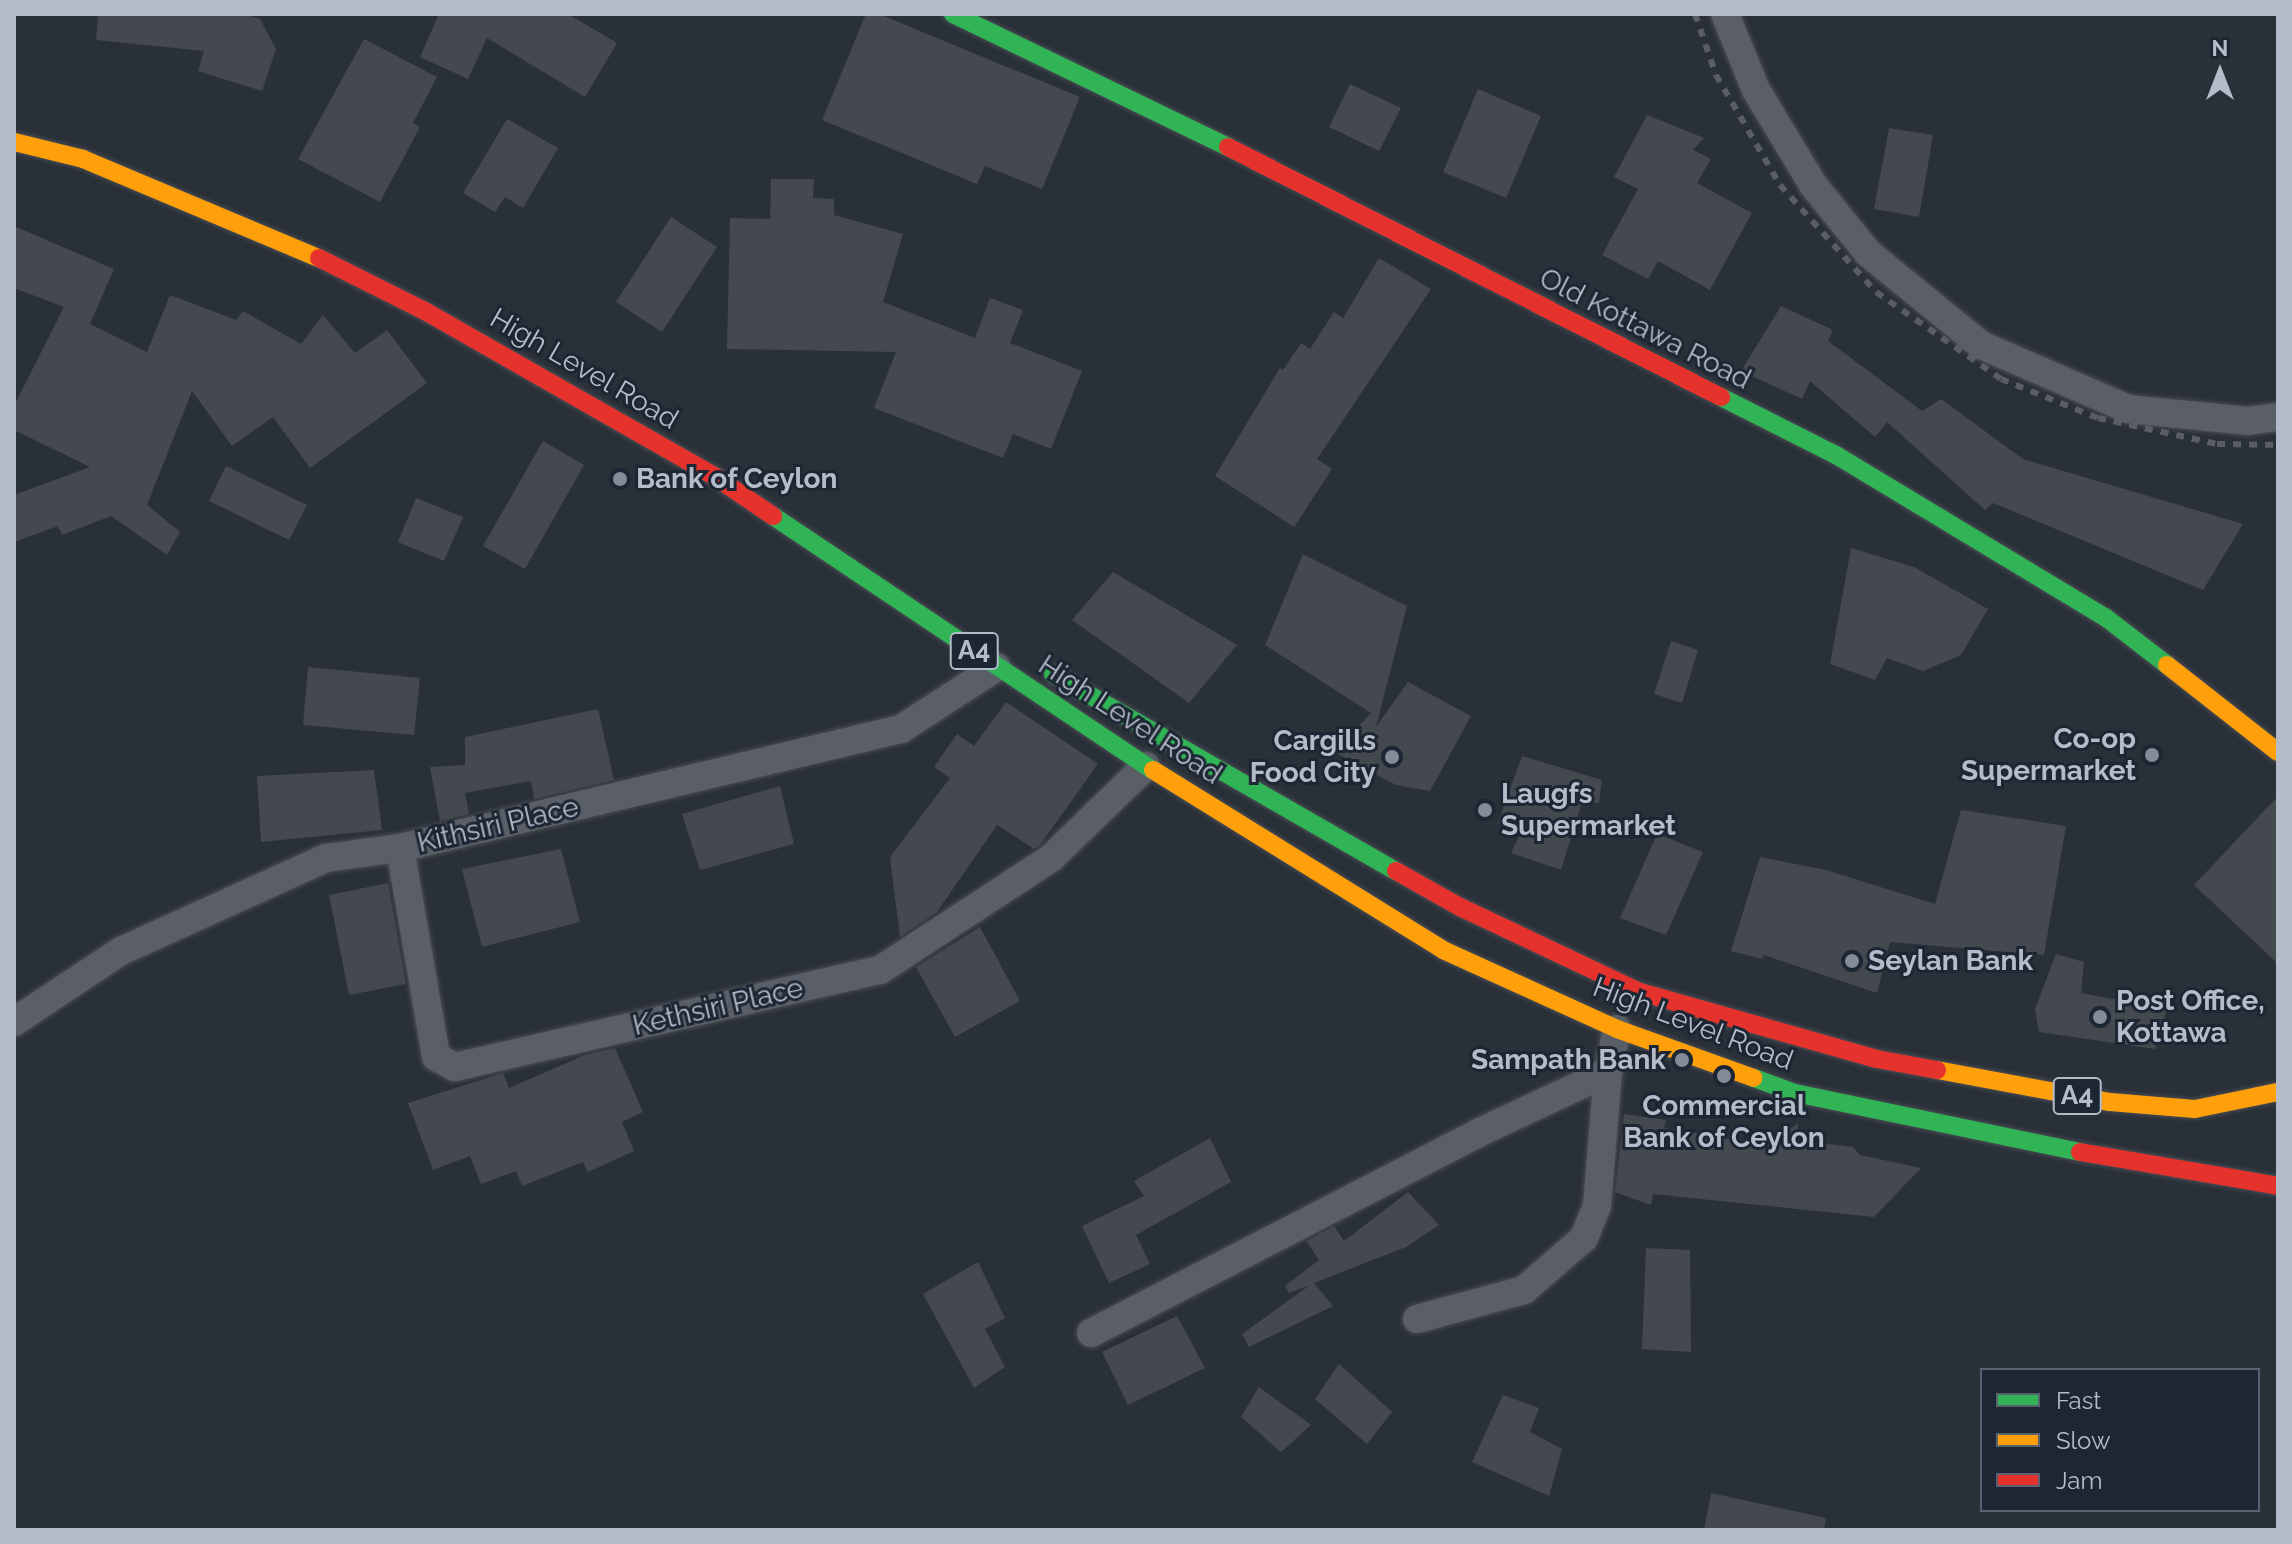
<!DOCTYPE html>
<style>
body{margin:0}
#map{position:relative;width:2292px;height:1544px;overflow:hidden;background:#2a3038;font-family:Raleway,sans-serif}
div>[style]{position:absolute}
.building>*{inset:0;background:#444950}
.roads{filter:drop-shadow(0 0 2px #484c53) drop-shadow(0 0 2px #484c53)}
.street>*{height:28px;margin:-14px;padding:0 14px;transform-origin:14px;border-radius:14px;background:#5a5e66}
.fast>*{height:18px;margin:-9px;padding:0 9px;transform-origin:9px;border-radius:9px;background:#30b455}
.slow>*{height:18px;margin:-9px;padding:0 9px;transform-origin:9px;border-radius:9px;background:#ff9f0a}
.jam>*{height:18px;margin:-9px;padding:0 9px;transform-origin:9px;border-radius:9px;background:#e5322d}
.rail>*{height:6px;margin-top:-3px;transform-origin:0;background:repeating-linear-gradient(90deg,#595d64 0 8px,transparent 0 16px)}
.dots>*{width:22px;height:22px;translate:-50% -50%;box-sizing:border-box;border:4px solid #1d2633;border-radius:50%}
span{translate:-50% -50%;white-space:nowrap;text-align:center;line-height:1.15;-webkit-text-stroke:6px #1d2633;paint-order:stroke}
.shield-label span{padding:2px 6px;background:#1d2633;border:2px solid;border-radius:6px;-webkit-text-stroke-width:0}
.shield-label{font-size:26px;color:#b4bcc9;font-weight:700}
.street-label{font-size:28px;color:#b4bcc9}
.poi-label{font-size:28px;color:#b4bcc9;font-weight:700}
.left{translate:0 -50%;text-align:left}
.right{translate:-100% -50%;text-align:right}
.frame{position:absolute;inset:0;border:16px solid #b4bcc9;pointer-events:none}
.legend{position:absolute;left:1980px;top:1368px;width:280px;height:144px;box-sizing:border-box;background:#1d2633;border:2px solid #59626f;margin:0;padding:10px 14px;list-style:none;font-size:24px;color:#b4bcc9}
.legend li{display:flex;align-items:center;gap:16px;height:40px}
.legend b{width:40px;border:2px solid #59626f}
.north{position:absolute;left:2180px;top:32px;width:80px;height:80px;-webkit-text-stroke:6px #1d2633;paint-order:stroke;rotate:0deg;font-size:22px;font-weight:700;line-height:32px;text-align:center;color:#b4bcc9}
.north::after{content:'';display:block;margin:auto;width:28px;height:36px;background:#b4bcc9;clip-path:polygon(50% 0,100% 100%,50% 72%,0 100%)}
</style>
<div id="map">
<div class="building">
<div style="clip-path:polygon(98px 14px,243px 14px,260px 19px,276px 49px,262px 91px,198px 71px,204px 51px,96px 40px)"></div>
<div style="clip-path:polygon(439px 14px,568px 14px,617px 43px,585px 97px,487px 38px,468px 79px,420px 57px)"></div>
<div style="clip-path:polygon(866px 14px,879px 14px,1080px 97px,1042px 189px,985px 166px,977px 184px,822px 120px)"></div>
<div style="clip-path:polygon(364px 39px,437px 77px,413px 123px,420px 127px,380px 202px,298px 159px)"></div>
<div style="clip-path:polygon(1350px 84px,1401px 108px,1379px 151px,1329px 127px)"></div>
<div style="clip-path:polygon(1478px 89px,1541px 116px,1506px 198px,1443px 172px)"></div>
<div style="clip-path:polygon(1647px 115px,1704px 138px,1693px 150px,1711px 159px,1697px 183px,1752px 213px,1710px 290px,1658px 261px,1648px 279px,1602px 255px,1638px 189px,1614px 177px)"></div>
<div style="clip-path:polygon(507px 119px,558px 148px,523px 208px,505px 197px,495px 212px,463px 193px)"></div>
<div style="clip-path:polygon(1889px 128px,1933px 135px,1919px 217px,1874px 209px)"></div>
<div style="clip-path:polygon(771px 179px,814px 179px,813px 198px,834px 199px,834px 215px,903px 234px,883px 302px,975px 338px,990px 298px,1023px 310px,1010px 343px,1082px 371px,1051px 449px,1013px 434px,1003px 458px,874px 408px,896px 352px,727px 349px,730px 218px,770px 219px)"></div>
<div style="clip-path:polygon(671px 217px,717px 247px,662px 332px,616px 302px)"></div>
<div style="clip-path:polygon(14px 226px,114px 269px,90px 324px,147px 352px,170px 295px,236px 320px,243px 311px,301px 344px,323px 315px,355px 353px,387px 330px,427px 383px,310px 468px,273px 417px,232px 446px,192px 391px,147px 505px,180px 532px,167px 555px,111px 516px,62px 535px,58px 526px,14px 542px,14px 495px,90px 467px,14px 430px,14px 406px,64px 307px,14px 288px)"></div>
<div style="clip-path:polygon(1379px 258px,1431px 289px,1317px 459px,1332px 469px,1294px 527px,1215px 476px,1280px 368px,1283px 370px,1301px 343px,1310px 349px,1334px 312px,1343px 318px)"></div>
<div style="clip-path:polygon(1781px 306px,1833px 330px,1828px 341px,1922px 411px,1941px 399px,2023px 459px,2243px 524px,2203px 590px,1993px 503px,1985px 510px,1887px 422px,1875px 437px,1810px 381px,1802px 399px,1741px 371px)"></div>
<div style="clip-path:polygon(543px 441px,584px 465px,525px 569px,483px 546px)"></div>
<div style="clip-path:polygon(226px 466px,307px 505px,289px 540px,209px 501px)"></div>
<div style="clip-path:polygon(416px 498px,463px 517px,444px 561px,398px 542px)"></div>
<div style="clip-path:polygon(1851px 548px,1914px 567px,1988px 609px,1961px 655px,1923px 671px,1887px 658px,1875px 680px,1830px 664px)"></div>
<div style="clip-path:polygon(1303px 554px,1407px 606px,1376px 727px,1408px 682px,1471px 716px,1430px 791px,1396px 785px,1334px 752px,1371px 713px,1265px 645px)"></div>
<div style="clip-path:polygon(1113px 572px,1237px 645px,1189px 703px,1072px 620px)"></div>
<div style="clip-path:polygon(1671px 641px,1698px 650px,1682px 703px,1654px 694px)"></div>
<div style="clip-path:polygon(308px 667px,420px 678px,414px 735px,303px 725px)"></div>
<div style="clip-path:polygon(1006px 702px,1098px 764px,1040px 845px,1034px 849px,997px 825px,937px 912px,900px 937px,890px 857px,950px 778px,934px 767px,957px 734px,974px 746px)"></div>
<div style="clip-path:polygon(598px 709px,614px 780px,534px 799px,531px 781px,465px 793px,469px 814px,440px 821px,430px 767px,465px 765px,465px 737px)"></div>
<div style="clip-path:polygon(1522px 756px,1602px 780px,1599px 803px,1582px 802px,1561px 870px,1511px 853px,1520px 835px,1498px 823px)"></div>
<div style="clip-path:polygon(374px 770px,382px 830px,261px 842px,257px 776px)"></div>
<div style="clip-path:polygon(780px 786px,794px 844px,700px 870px,682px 814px)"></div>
<div style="clip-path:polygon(2278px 796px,2278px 964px,2194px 885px)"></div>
<div style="clip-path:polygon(1961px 810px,2066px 826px,2044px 955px,1890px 942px,1877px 993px,1764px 955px,1762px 959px,1731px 951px,1760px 857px,1826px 870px,1935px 904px)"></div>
<div style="clip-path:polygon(1657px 834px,1703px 852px,1666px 935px,1620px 918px)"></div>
<div style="clip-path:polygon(561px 849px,580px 922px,482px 947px,462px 869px)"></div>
<div style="clip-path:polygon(388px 883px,406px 984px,349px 995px,329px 895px)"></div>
<div style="clip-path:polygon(980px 927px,1020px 1001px,955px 1037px,916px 967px)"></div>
<div style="clip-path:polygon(2056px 954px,2084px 962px,2081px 993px,2167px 1009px,2155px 1049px,2039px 1032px,2035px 1009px)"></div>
<div style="clip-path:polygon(615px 1048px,643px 1112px,622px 1122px,634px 1151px,588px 1172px,583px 1162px,522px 1186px,516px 1171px,481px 1184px,470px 1156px,433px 1170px,408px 1103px,503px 1073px,509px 1088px,585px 1055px)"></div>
<div style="clip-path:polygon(1624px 1114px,1666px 1120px,1664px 1128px,1769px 1145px,1798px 1123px,1797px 1140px,1853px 1147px,1860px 1155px,1921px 1168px,1874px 1217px,1653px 1194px,1651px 1205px,1615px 1192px)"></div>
<div style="clip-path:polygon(1210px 1138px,1231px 1182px,1136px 1235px,1150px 1264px,1109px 1283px,1082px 1226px,1144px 1196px,1134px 1181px)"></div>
<div style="clip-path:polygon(1408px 1192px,1439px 1225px,1406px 1247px,1314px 1283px,1333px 1306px,1249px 1347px,1242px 1334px,1310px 1285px,1289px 1293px,1285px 1286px,1319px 1260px,1306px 1241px,1334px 1226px,1344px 1241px)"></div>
<div style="clip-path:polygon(1646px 1248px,1690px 1250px,1691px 1352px,1642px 1349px)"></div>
<div style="clip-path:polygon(978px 1262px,1005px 1318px,985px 1329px,1005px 1367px,974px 1388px,923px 1294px)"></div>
<div style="clip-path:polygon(1177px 1316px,1205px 1368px,1128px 1405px,1102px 1352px)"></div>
<div style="clip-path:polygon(1339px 1364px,1392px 1412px,1367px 1444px,1315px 1399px)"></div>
<div style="clip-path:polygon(1259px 1387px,1311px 1425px,1281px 1452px,1241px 1417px)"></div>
<div style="clip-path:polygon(1503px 1395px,1539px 1408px,1530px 1432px,1562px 1449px,1549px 1496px,1472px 1462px)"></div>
<div style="clip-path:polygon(1711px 1493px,1826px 1518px,1824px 1530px,1704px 1530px)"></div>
</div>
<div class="roads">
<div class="street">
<div style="left:1725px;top:14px;width:82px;rotate:67.8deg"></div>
<div style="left:1756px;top:90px;width:112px;rotate:58.9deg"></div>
<div style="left:1814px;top:186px;width:86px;rotate:51.1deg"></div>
<div style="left:1868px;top:253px;width:146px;rotate:39.2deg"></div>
<div style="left:1981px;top:345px;width:160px;rotate:23.5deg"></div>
<div style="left:2128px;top:409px;width:121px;rotate:5.7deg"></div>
<div style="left:2248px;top:421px;width:30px;rotate:-8deg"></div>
<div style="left:400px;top:848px;width:212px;rotate:80.2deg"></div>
<div style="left:436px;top:1057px;width:21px;rotate:28deg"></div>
<div style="left:455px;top:1067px;width:436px;rotate:-12.9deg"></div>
<div style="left:880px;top:970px;width:204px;rotate:-33.2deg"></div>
<div style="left:1051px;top:858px;width:132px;rotate:-44.1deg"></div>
<div style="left:14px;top:1022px;width:128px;rotate:-33.6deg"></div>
<div style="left:121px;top:951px;width:225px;rotate:-24.4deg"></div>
<div style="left:326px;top:858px;width:75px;rotate:-7.7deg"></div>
<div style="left:400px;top:848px;width:515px;rotate:-13.36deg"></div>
<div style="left:901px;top:729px;width:114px;rotate:-32.9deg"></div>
<div style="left:1417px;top:1319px;width:111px;rotate:-15.2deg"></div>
<div style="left:1524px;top:1290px;width:79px;rotate:-40.9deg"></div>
<div style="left:1584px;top:1238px;width:35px;rotate:-68deg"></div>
<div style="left:1597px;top:1206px;width:134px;rotate:-85.3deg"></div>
<div style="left:1091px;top:1333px;width:436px;rotate:-27.3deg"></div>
<div style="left:1478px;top:1133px;width:144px;rotate:-25.1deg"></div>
<div style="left:1608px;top:1072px;width:44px;rotate:-78.2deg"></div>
</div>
<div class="fast">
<div style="left:953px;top:14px;width:305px;rotate:25.8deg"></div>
<div style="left:1721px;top:397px;width:129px;rotate:26.8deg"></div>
<div style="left:1836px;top:455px;width:314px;rotate:31.1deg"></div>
<div style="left:2105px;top:617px;width:78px;rotate:37.7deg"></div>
<div style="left:773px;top:516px;width:457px;rotate:33.8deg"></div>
<div style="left:1053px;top:674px;width:396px;rotate:29.9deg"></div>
<div style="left:1754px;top:1078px;width:44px;rotate:20.1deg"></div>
<div style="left:1795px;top:1093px;width:291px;rotate:11.7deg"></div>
</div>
<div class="slow">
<div style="left:14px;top:142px;width:71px;rotate:13.8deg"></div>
<div style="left:83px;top:159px;width:256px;rotate:22.8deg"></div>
<div style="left:2167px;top:665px;width:141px;rotate:38.1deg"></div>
<div style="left:1153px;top:770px;width:341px;rotate:31.8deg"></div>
<div style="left:1443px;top:950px;width:191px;rotate:24.4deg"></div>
<div style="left:1617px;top:1029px;width:145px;rotate:19.7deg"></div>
<div style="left:1937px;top:1070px;width:176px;rotate:10.5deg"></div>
<div style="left:2110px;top:1102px;width:85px;rotate:4.7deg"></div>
<div style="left:2195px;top:1109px;width:85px;rotate:-11.6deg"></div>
</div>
<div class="jam">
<div style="left:1228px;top:147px;width:553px;rotate:26.89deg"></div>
<div style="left:319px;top:258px;width:116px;rotate:26.6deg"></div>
<div style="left:423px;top:310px;width:339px;rotate:29.7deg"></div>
<div style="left:717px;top:478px;width:68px;rotate:34.2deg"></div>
<div style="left:1396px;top:871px;width:73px;rotate:29.4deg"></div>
<div style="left:1460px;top:907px;width:199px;rotate:25.3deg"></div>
<div style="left:1640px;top:992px;width:246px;rotate:15.8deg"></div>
<div style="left:1877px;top:1059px;width:61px;rotate:10.4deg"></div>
<div style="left:2080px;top:1152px;width:201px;rotate:9.7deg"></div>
</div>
</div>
<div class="rail">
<div style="left:1695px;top:14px;width:65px;rotate:71deg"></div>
<div style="left:1716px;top:75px;width:127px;rotate:59.8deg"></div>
<div style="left:1780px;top:185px;width:144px;rotate:48.1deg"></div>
<div style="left:1876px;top:292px;width:152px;rotate:34.8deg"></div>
<div style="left:2001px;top:379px;width:105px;rotate:21.9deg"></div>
<div style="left:2098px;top:418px;width:122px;rotate:12.3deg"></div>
<div style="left:2217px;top:444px;width:61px;rotate:0.9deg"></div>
</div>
<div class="dots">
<div style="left:620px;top:479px;background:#848b96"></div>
<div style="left:2152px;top:755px;background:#848b96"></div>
<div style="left:1392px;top:757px;background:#848b96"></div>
<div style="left:1485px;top:810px;background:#848b96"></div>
<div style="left:1852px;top:961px;background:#848b96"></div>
<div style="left:2100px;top:1017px;background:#848b96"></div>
<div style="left:1682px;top:1060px;background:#848b96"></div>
<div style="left:1724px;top:1076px;background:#848b96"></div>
</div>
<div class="shield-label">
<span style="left:974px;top:651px">A4</span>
<span style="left:2077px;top:1096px">A4</span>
</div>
<div class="street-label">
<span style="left:1645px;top:329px;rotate:27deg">Old Kottawa Road</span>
<span style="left:584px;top:369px;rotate:30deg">High Level Road</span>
<span style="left:1130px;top:720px;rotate:33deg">High Level Road</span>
<span style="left:498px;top:825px;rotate:-13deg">Kithsiri Place</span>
<span style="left:718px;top:1007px;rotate:-13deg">Kethsiri Place</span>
<span style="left:1693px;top:1024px;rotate:21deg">High Level Road</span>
</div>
<div class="poi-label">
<span class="left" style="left:636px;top:479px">Bank of Ceylon</span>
<span class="right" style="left:2136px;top:755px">Co-op<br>Supermarket</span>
<span class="right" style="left:1376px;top:757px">Cargills<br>Food City</span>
<span class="left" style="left:1501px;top:810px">Laugfs<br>Supermarket</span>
<span class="left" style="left:1868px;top:961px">Seylan Bank</span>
<span class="left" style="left:2116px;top:1017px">Post Office,<br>Kottawa</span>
<span class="right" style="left:1666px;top:1060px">Sampath Bank</span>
<span style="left:1724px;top:1122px">Commercial<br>Bank of Ceylon</span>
</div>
<div class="frame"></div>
<ul class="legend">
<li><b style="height:10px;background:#30b455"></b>Fast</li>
<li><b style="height:10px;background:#ff9f0a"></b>Slow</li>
<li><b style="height:10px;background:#e5322d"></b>Jam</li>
</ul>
<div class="north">N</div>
</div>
